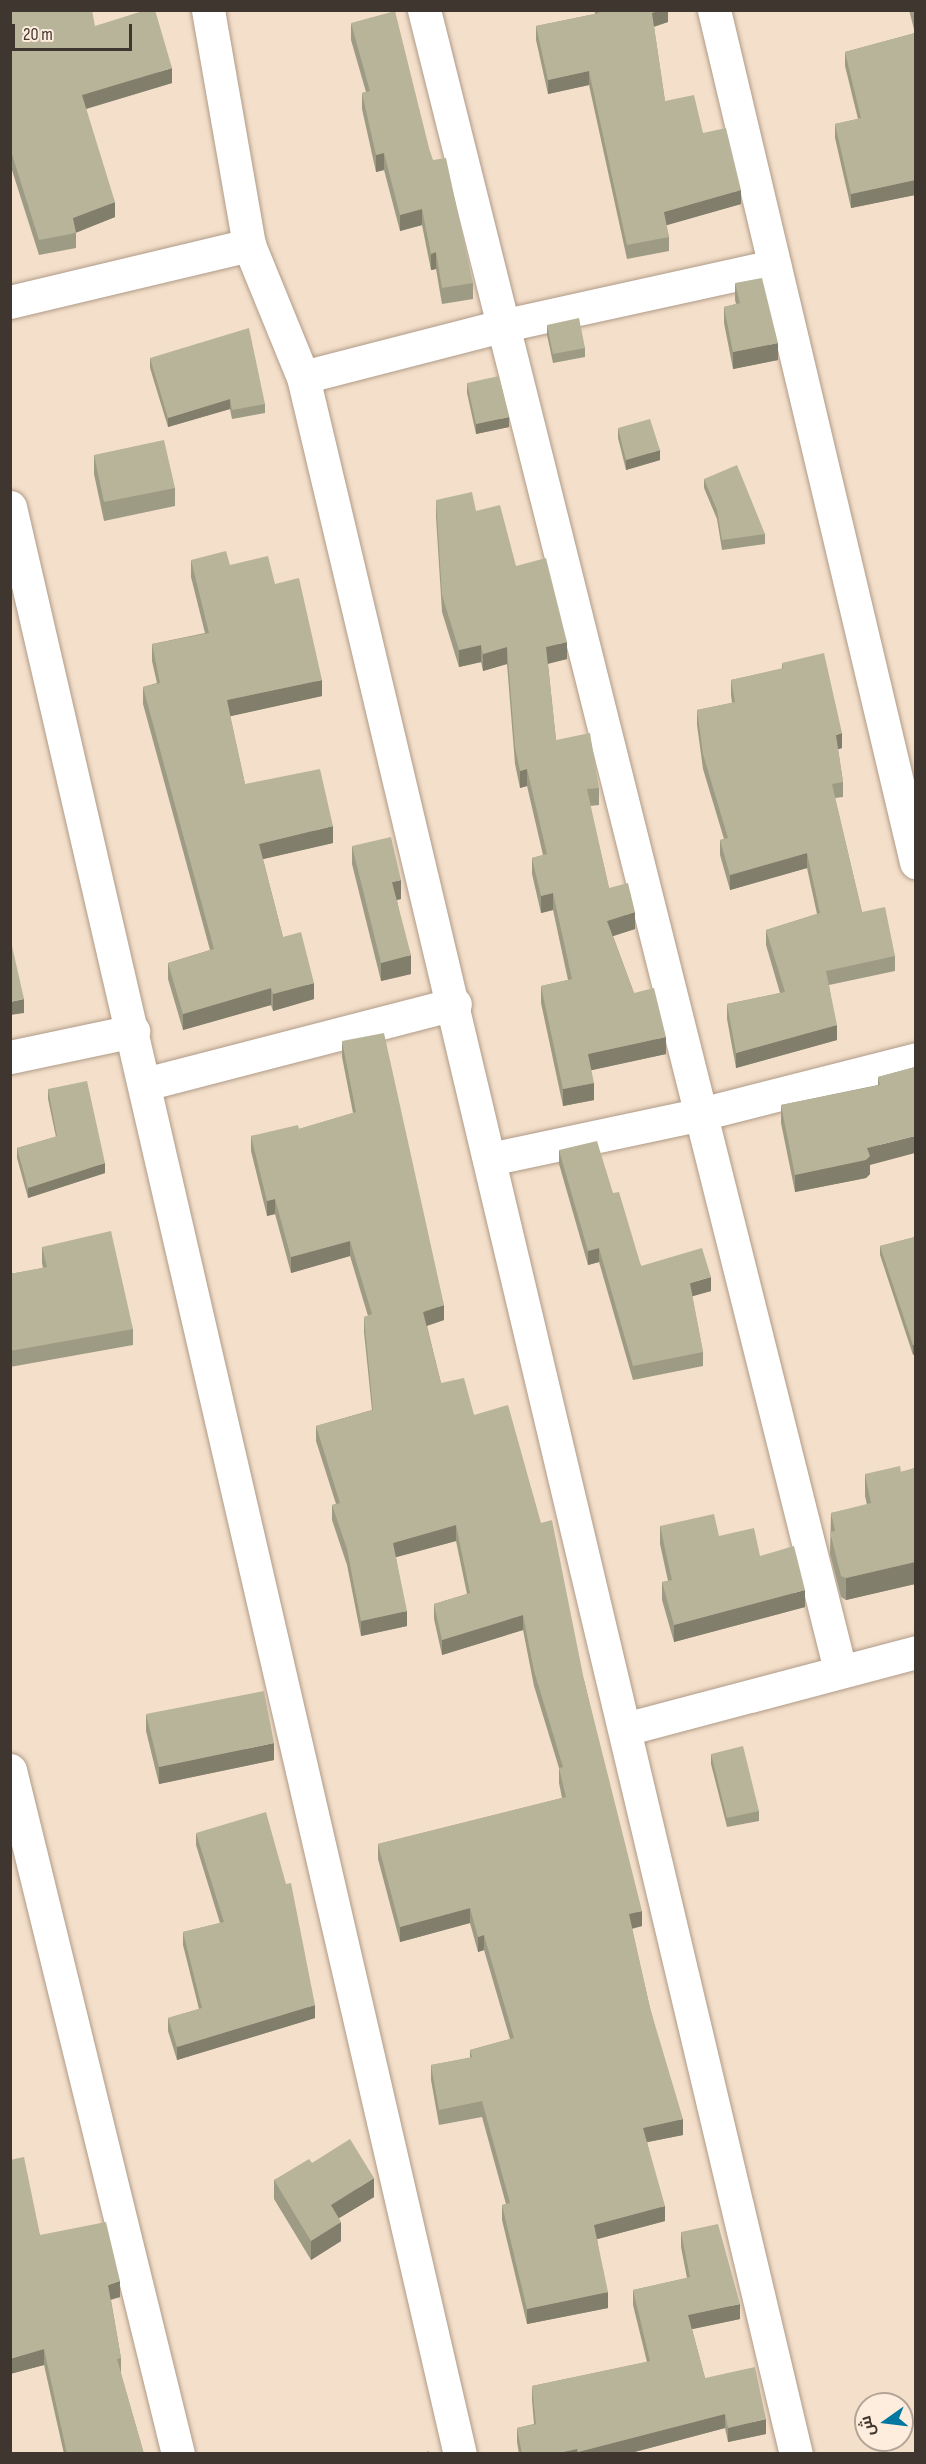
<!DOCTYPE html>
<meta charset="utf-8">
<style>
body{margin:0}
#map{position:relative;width:926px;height:2464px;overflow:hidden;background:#f4dfca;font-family:"Sofia Sans Condensed",Cairo,sans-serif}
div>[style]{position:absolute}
.roads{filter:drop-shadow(0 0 2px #af9b88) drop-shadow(0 0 2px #af9b88)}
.minor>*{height:33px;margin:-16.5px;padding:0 16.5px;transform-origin:16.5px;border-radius:16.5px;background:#fff}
.wall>*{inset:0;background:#9e9b84}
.shaded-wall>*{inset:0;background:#817e6c}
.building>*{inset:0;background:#b8b49a}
span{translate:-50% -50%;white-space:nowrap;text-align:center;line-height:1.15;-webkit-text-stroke:6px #feeddc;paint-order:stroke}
.frame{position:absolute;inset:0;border:12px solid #3f372f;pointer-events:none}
.north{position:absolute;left:854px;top:2392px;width:60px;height:60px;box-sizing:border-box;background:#feeddc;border:2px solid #b2a497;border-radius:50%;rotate:256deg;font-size:16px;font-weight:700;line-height:24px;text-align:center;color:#3f372f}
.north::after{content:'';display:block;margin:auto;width:21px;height:27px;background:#0278a1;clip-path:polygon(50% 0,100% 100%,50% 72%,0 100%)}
.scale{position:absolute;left:12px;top:24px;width:120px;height:27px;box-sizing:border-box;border:3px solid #3f372f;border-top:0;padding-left:8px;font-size:18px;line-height:21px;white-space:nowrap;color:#3f372f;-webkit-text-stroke:4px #feeddc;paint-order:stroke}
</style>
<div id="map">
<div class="roads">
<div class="minor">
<div style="left:208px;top:10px;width:239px;rotate:80.1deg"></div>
<div style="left:249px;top:245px;width:143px;rotate:67.8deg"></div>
<div style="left:303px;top:377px;width:2135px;rotate:76.65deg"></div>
<div style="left:424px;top:10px;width:1711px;rotate:75.93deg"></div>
<div style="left:714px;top:10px;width:876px;rotate:76.66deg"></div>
<div style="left:10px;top:302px;width:246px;rotate:-13.4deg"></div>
<div style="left:303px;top:377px;width:204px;rotate:-14.4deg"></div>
<div style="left:501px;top:326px;width:280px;rotate:-12.4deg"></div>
<div style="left:10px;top:507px;width:1998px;rotate:76.99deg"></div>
<div style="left:10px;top:1057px;width:126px;rotate:-11.9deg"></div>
<div style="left:145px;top:1084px;width:320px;rotate:-14.5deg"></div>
<div style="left:490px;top:1159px;width:216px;rotate:-12deg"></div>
<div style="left:701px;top:1114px;width:222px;rotate:-14.3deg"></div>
<div style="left:625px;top:1729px;width:301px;rotate:-14.8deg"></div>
<div style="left:10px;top:1770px;width:704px;rotate:76.2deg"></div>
</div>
</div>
<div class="wall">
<div style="clip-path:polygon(10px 10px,95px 26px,172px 83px,86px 109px,115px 217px,76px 232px,76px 248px,39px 255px,10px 164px)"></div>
<div style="clip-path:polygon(594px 10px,668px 10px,668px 22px,654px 27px,665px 101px,703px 133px,741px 204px,666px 225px,669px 237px,669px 251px,627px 259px,589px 85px,548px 94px,536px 40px,536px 26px,595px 14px)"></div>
<div style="clip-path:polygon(909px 10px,915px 10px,915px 195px,851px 208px,835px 138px,835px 124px,858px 119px,845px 66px,845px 52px,915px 33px)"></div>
<div style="clip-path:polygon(351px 23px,430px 152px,473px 283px,473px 299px,442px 304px,436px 269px,431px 270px,422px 225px,400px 231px,384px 170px,376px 172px,362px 109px,362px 93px,366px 92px,351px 40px)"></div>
<div style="clip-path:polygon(735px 283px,778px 360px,733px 369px,724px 323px,724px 307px,736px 304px,735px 300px)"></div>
<div style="clip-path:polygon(547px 325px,585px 348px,585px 357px,553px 363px,547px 335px)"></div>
<div style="clip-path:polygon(150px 358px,265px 404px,265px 413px,232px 419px,230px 409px,168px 427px,150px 368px)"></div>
<div style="clip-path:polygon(467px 383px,509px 427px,476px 434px,467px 393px)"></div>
<div style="clip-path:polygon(618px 428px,660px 460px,626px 470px,618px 438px)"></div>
<div style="clip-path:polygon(94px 455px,175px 488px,175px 506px,104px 521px,94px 474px)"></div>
<div style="clip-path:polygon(704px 479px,765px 534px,765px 544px,722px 550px,717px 519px,704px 488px)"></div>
<div style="clip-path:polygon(436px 500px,476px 511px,516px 566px,567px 659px,548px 664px,556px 740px,599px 788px,599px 805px,590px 806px,609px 888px,635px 929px,613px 936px,634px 993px,666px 1054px,591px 1070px,594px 1100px,563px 1106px,541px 1003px,541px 986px,568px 980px,553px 910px,541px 913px,532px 874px,532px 858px,543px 855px,527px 786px,520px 788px,515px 764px,507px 664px,483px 671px,481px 662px,459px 667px,442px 612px,436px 517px)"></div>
<div style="clip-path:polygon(191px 560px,230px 565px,275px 584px,322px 696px,230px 716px,245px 784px,333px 843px,263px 859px,283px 937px,314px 999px,273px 1011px,271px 1005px,183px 1030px,168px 979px,168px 963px,210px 950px,143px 704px,143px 687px,157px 683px,152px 661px,152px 644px,205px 633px,191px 577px)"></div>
<div style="clip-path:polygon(782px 663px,842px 748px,838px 749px,843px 782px,843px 797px,835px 798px,862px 912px,895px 956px,895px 971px,829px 985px,837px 1040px,736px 1068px,727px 1019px,727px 1004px,780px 993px,766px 945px,766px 930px,817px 914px,807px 868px,730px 890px,720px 855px,720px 840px,724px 839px,703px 769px,697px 725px,697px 710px,732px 703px,731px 695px,731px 680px,782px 669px)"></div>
<div style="clip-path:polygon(352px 846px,401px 899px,397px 900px,411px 974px,381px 981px,352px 864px)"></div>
<div style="clip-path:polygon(342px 1041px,444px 1320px,427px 1326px,441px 1383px,474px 1415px,584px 1680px,642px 1926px,632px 1929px,650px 2008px,683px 2135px,647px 2142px,665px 2221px,597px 2239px,608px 2308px,527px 2324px,502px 2220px,502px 2205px,506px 2204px,482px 2117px,439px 2125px,431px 2080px,431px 2065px,470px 2058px,470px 2050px,510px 2039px,484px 1950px,478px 1952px,470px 1923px,400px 1942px,378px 1859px,378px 1844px,562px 1798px,559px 1783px,559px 1768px,534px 1686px,523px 1630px,442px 1655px,434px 1619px,434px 1604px,467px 1594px,456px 1541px,396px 1557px,407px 1626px,361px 1636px,347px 1565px,332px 1520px,332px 1505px,336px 1504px,316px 1441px,316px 1426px,372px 1410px,364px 1332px,364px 1317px,368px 1316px,350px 1256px,291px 1273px,275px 1214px,267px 1216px,251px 1151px,251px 1136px,299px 1129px,353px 1113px,342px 1057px)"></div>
<div style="clip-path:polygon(915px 1067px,870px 1165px,870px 1174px,866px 1178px,795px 1192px,781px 1123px,781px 1105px,878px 1085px,878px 1077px)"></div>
<div style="clip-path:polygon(48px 1089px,105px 1173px,28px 1198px,17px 1158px,17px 1148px,56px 1137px,48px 1099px)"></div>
<div style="clip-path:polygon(559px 1150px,613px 1193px,641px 1266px,711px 1291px,692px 1296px,703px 1352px,703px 1366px,633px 1380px,599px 1262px,588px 1265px,559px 1164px)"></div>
<div style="clip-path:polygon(915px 1237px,913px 1355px,880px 1255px,880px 1246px)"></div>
<div style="clip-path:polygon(42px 1247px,133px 1329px,133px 1345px,10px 1367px,10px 1274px,43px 1268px,42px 1263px)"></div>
<div style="clip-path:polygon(915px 1468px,915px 1584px,846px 1600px,841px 1597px,830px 1554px,831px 1513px,867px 1505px,865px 1496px,865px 1474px,901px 1472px)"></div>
<div style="clip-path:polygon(660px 1526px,719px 1536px,760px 1556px,805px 1607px,674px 1642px,662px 1600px,662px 1582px,668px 1581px,660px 1544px)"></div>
<div style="clip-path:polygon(146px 1714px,274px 1760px,159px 1784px,146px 1731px)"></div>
<div style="clip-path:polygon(711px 1754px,759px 1811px,759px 1821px,727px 1827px,711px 1764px)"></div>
<div style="clip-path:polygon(196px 1833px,315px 2018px,177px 2060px,168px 2031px,168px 2018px,199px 2009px,183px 1945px,183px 1932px,220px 1923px,196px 1845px)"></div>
<div style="clip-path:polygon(10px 2160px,40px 2235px,120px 2297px,111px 2300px,121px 2358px,121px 2374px,144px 2454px,64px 2454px,44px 2365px,10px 2374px)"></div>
<div style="clip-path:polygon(312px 2163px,374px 2197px,339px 2218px,341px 2241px,311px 2260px,274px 2199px,274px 2180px)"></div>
<div style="clip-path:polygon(681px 2232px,740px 2319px,692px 2329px,705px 2378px,766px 2434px,728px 2442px,725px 2428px,627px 2454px,519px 2454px,517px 2442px,517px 2428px,534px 2424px,532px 2400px,532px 2386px,647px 2362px,633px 2305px,633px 2290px,687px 2278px,681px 2247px)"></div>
</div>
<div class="shaded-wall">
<div style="clip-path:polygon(661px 10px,668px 10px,668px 22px,652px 27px,652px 13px)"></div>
<div style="clip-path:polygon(172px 68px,172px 83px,82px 110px,82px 95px)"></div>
<div style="clip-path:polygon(589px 71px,589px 85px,548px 94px,548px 80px)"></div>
<div style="clip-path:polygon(384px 153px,384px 170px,376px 172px,376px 155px)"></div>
<div style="clip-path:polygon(915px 180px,915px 195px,851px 208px,851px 194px)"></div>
<div style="clip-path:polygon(741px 190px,741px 204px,664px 226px,664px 212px)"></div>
<div style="clip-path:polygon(115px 202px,115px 217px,73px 234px,73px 218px)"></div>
<div style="clip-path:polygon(422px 209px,422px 225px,400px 231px,400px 215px)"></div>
<div style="clip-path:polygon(436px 252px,436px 269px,431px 270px,431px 254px)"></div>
<div style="clip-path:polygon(778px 343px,778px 360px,733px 369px,733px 352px)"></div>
<div style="clip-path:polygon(230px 399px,230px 409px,168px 427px,168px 418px)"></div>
<div style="clip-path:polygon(509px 417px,509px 427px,476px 434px,476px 424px)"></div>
<div style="clip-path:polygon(660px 450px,660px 460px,626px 470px,626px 460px)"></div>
<div style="clip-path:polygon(567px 642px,567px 659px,546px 664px,546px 647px)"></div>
<div style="clip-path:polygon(481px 645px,481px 662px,459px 667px,459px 650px)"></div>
<div style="clip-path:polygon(507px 647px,507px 664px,483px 671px,483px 654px)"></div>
<div style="clip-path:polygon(322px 680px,322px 696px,227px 717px,227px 700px)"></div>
<div style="clip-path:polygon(842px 733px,842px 748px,836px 750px,836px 735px)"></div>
<div style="clip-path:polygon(527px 769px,527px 786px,520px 788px,520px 771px)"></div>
<div style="clip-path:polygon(333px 826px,333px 843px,259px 860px,259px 844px)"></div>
<div style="clip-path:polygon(807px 853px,807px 868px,730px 890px,730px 875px)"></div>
<div style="clip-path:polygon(401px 880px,401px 899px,392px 901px,392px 882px)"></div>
<div style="clip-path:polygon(553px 893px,553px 910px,541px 913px,541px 896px)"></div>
<div style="clip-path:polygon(635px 912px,635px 929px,607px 938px,607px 921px)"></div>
<div style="clip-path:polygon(411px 955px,411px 974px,381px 981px,381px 963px)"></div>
<div style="clip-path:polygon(314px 983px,314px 999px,273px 1011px,273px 994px)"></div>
<div style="clip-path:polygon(271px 988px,271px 1005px,183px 1030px,183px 1014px)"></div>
<div style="clip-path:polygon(24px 999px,24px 1013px,10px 1015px,10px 1002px)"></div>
<div style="clip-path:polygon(837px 1025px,837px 1040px,736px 1068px,736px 1053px)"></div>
<div style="clip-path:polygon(666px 1037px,666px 1054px,588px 1071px,588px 1054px)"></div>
<div style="clip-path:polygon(594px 1083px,594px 1100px,563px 1106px,563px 1089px)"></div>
<div style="clip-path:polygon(915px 1136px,915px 1153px,870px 1165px,870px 1174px,866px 1178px,795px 1192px,795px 1175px,867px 1148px)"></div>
<div style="clip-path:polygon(105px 1163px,105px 1173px,28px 1198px,28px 1188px)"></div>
<div style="clip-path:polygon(275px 1199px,275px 1214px,267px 1216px,267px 1201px)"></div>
<div style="clip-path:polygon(350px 1241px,350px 1256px,291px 1273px,291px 1257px)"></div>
<div style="clip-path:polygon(599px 1248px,599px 1262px,588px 1265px,588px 1251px)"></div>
<div style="clip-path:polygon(711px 1277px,711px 1291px,690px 1297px,690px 1283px)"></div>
<div style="clip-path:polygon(444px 1305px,444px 1320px,423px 1327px,423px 1312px)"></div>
<div style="clip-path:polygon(915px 1344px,915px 1354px,913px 1355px,913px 1345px)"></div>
<div style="clip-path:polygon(456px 1525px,456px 1541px,393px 1558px,393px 1543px)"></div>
<div style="clip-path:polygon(915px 1562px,915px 1584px,846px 1600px,846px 1578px)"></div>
<div style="clip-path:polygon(805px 1590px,805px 1607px,674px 1642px,674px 1625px)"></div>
<div style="clip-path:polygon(407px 1611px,407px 1626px,361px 1636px,361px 1621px)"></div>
<div style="clip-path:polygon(523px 1615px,523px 1630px,442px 1655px,442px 1640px)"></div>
<div style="clip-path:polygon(274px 1743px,274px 1760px,159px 1784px,159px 1767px)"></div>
<div style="clip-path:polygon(470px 1908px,470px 1923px,400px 1942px,400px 1927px)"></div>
<div style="clip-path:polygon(642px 1911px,642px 1926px,629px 1929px,629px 1914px)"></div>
<div style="clip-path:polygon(484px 1935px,484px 1950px,478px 1952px,478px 1937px)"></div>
<div style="clip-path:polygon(315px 2005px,315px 2018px,177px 2060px,177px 2047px)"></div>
<div style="clip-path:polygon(683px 2119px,683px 2135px,643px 2143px,643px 2128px)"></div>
<div style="clip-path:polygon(374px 2178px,374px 2197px,331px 2223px,331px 2205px)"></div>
<div style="clip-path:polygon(665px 2206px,665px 2221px,594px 2240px,594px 2225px)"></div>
<div style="clip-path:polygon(341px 2222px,341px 2241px,311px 2260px,311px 2241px)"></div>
<div style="clip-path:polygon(120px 2281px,120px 2297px,108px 2300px,108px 2285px)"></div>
<div style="clip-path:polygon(608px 2292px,608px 2308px,527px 2324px,527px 2309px)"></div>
<div style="clip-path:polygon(740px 2304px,740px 2319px,688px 2330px,688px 2315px)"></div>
<div style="clip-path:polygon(44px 2349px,44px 2365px,10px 2374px,10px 2359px)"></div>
<div style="clip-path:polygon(725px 2414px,725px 2428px,627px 2454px,578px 2454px,578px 2452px)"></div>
<div style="clip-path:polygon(766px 2419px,766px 2434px,728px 2442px,728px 2428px)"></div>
<div style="clip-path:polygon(577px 2449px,577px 2454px,554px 2454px)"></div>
</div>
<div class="building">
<div style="clip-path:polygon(10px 10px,92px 10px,95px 26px,146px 10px,155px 10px,172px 68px,82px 95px,115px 202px,73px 218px,76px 233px,39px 240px,10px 148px)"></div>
<div style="clip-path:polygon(598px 10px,661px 10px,652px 13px,665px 101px,694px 95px,703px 133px,726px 128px,741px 190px,664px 212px,669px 237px,627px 245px,589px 71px,548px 80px,536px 26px,599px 13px)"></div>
<div style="clip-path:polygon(913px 10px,915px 10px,915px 21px)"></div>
<div style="clip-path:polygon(395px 11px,430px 152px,433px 160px,446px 158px,473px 283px,442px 288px,436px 252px,431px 254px,422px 209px,400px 215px,384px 153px,376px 155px,362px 93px,370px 91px,351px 23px)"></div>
<div style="clip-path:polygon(915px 33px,915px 180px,851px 194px,835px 124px,861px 118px,845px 52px)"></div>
<div style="clip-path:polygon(762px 278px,778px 343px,733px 352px,724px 307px,740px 303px,735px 283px)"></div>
<div style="clip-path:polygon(579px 318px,585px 348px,553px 354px,547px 325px)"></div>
<div style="clip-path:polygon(249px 328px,265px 404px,232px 410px,230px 399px,168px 418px,150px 358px)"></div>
<div style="clip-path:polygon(499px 376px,509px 417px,476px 424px,467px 383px)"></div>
<div style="clip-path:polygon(650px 419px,660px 450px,626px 460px,618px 428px)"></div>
<div style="clip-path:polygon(164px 440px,175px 488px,104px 502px,94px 455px)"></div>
<div style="clip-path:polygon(737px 465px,765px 534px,722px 540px,717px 510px,704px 479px)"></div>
<div style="clip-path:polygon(472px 492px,476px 511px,500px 505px,516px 566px,546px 558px,567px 642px,546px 647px,556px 740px,590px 733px,599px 788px,587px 789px,609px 888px,628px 883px,635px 912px,607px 921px,634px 993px,654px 988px,666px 1037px,588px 1054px,594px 1083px,563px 1089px,541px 986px,572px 979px,553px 893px,541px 896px,532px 858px,547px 854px,527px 769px,520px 771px,515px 747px,507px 647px,483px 654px,481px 645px,459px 650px,442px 595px,436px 500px)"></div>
<div style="clip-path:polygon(226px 551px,230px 565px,268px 556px,275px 584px,299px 578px,322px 680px,227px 700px,245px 784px,320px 769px,333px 826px,259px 844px,283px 937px,301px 932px,314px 983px,273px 994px,271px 988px,183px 1014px,168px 963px,214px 949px,143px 687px,160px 683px,152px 644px,209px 633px,191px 560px)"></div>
<div style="clip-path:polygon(824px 653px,842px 733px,836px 735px,843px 782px,832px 784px,862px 912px,885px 907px,895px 956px,826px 971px,837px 1025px,736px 1053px,727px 1004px,785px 992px,766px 930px,820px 913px,807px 853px,730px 875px,720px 840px,728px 838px,703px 754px,697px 710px,735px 702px,731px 680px,783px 668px,782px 663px)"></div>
<div style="clip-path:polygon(391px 837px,401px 880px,392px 882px,411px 955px,381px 963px,352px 846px)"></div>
<div style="clip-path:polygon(10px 937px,24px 999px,10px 1002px)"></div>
<div style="clip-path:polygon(384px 1033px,444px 1305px,423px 1312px,441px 1383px,464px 1378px,474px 1415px,508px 1405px,541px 1523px,552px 1520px,584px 1680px,642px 1911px,629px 1914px,650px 2008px,683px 2119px,643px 2128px,665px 2206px,594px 2225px,608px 2292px,527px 2309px,502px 2205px,510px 2203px,482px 2101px,439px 2110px,431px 2065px,472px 2057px,470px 2050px,514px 2038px,484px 1935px,478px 1937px,470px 1908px,400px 1927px,378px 1844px,566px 1797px,559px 1768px,563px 1767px,534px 1671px,523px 1615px,442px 1640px,434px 1604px,470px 1593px,456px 1525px,393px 1543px,407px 1611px,361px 1621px,347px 1549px,332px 1505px,340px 1503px,316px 1426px,373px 1410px,364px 1317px,372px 1314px,350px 1241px,291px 1257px,275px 1199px,267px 1201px,251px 1136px,298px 1125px,299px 1129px,356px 1112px,342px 1041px)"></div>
<div style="clip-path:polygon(915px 1067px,915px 1136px,867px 1148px,870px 1156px,866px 1160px,795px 1175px,781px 1105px,880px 1085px,878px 1077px)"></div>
<div style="clip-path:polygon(87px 1081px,105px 1163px,28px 1188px,17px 1148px,57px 1136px,48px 1089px)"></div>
<div style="clip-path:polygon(597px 1141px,613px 1193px,619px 1192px,641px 1266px,702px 1248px,711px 1277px,690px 1283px,703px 1352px,633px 1366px,599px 1248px,588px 1251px,559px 1150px)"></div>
<div style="clip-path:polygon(111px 1231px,133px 1329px,10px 1351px,10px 1274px,47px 1267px,42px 1247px)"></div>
<div style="clip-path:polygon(915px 1237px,915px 1344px,913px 1345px,880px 1246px)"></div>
<div style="clip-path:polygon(900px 1466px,901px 1472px,915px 1468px,915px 1562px,846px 1578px,841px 1576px,830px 1532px,835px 1531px,831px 1513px,871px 1503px,865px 1474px)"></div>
<div style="clip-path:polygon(714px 1514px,719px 1536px,754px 1528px,760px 1556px,794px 1546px,805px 1590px,674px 1625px,662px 1582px,672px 1580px,660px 1526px)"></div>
<div style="clip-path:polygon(264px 1691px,274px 1743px,159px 1767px,146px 1714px)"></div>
<div style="clip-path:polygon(743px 1746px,759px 1811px,727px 1818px,711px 1754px)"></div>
<div style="clip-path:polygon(266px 1812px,286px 1884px,291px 1883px,315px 2005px,177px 2047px,168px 2018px,202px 2008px,183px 1932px,224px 1922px,196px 1833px)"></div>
<div style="clip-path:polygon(350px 2139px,374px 2178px,331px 2205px,341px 2222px,311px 2241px,274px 2180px,309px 2159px,312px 2163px)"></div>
<div style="clip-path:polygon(24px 2157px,40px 2235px,106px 2222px,120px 2281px,108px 2285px,121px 2358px,117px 2359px,144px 2454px,67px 2454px,44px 2349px,10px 2359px,10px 2160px)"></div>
<div style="clip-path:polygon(718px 2224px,740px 2304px,688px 2315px,705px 2378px,755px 2367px,766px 2419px,728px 2428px,725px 2414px,578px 2452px,577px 2449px,554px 2454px,522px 2454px,517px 2428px,536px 2424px,532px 2386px,650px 2361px,633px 2290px,690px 2277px,681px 2232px)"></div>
<div style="clip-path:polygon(429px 2451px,429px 2454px,418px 2454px)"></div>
</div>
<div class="frame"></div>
<div class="north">ش</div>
<div class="scale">20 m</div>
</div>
